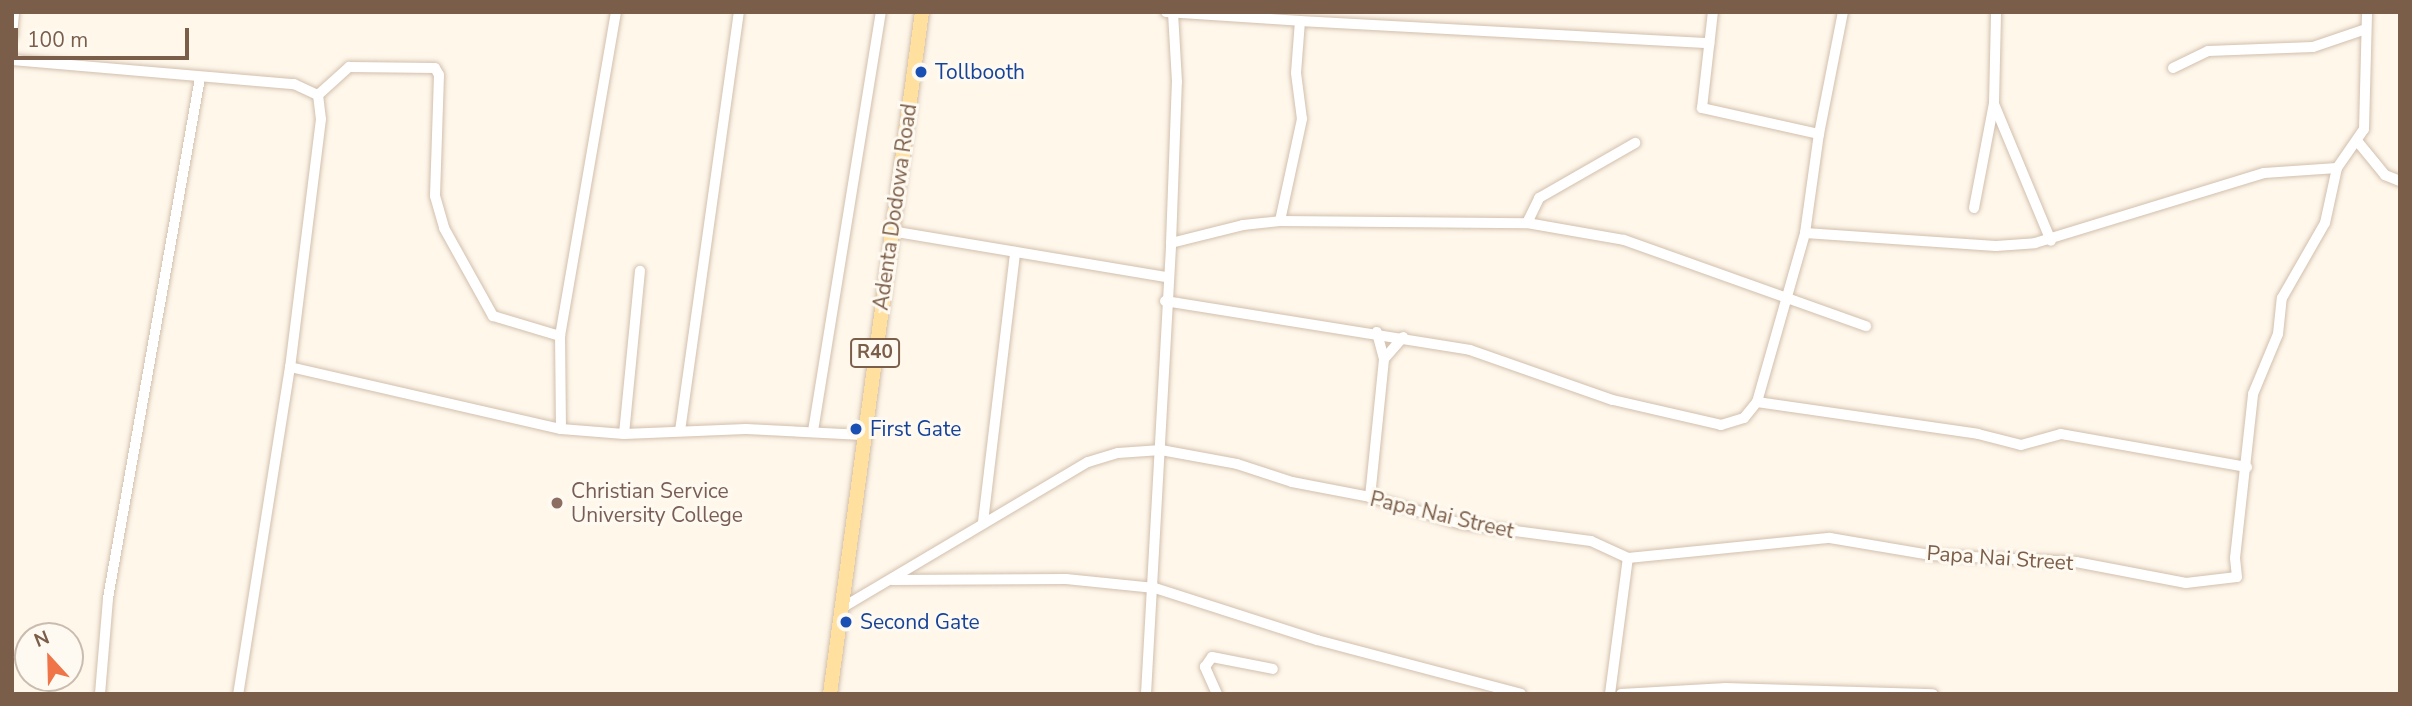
<!DOCTYPE html>
<style>
body{margin:0}
#map{position:relative;width:2412px;height:706px;overflow:hidden;background:#fef7ea;font-family:"Nunito Sans",sans-serif}
div>[style]{position:absolute}
.roads{filter:drop-shadow(0 0 2px #d2bfad) drop-shadow(0 0 2px #d2bfad)}
.street>*{height:10px;margin:-5px;padding:0 5px;transform-origin:5px;border-radius:5px;background:#fff}
.primary>*{height:14px;margin:-7px;padding:0 7px;transform-origin:7px;border-radius:7px;background:#ffe09f}
.dots>*{width:19px;height:19px;translate:-50% -50%;box-sizing:border-box;border:4px solid #fffaf1;border-radius:50%}
span{translate:-50% -50%;white-space:nowrap;text-align:center;line-height:1.15;-webkit-text-stroke:6px #fffaf1;paint-order:stroke}
.shield-label span{padding:2px 5px;background:#fffaf1;border:2px solid;border-radius:5px;-webkit-text-stroke-width:0}
.shield-label{font-size:19px;color:#7b5e4a;font-weight:700}
.transit-label{font-size:21px;color:#164399}
.left{translate:0 -50%;text-align:left}
.street-label{font-size:21px;color:#7b5e4a}
.education-label{font-size:21px;color:#785e54}
.frame{position:absolute;inset:0;border:14px solid #7b5e4a;pointer-events:none}
.north{position:absolute;left:14px;top:622px;width:70px;height:70px;box-sizing:border-box;background:#fffaf1;border:2px solid #cabcae;border-radius:50%;rotate:338deg;font-size:19px;font-weight:700;line-height:28px;text-align:center;color:#7b5e4a}
.north::after{content:'';display:block;margin:auto;width:24px;height:32px;background:#ef7448;clip-path:polygon(50% 0,100% 100%,50% 72%,0 100%)}
.scale{position:absolute;left:14px;top:28px;width:175px;height:32px;box-sizing:border-box;border:4px solid #7b5e4a;border-top:0;padding-left:9px;font-size:21px;line-height:24px;white-space:nowrap;color:#7b5e4a;-webkit-text-stroke:5px #fffaf1;paint-order:stroke}
</style>
<div id="map">
<div class="roads">
<div class="street">
<div style="left:1166px;top:12px;width:134px;rotate:3.8deg"></div>
<div style="left:1300px;top:21px;width:52px;rotate:94.4deg"></div>
<div style="left:1296px;top:73px;width:46px;rotate:82.6deg"></div>
<div style="left:1302px;top:119px;width:104px;rotate:102.2deg"></div>
<div style="left:1300px;top:21px;width:410px;rotate:3.1deg"></div>
<div style="left:12px;top:36px;width:24px;rotate:-85deg"></div>
<div style="left:12px;top:60px;width:283px;rotate:4.9deg"></div>
<div style="left:294px;top:84px;width:26px;rotate:25deg"></div>
<div style="left:318px;top:95px;width:24px;rotate:83deg"></div>
<div style="left:321px;top:119px;width:250px;rotate:97.1deg"></div>
<div style="left:290px;top:367px;width:331px;rotate:99deg"></div>
<div style="left:2173px;top:68px;width:39px;rotate:-26deg"></div>
<div style="left:2208px;top:51px;width:105px;rotate:-2.2deg"></div>
<div style="left:2313px;top:47px;width:56px;rotate:-18.8deg"></div>
<div style="left:318px;top:95px;width:42px;rotate:-42.1deg"></div>
<div style="left:349px;top:67px;width:86px;rotate:0.7deg"></div>
<div style="left:435px;top:68px;width:8px;rotate:60deg"></div>
<div style="left:439px;top:75px;width:121px;rotate:91.9deg"></div>
<div style="left:435px;top:196px;width:33px;rotate:74deg"></div>
<div style="left:444px;top:228px;width:101px;rotate:60.9deg"></div>
<div style="left:493px;top:316px;width:70px;rotate:16.6deg"></div>
<div style="left:1994px;top:104px;width:148px;rotate:67.4deg"></div>
<div style="left:1819px;top:134px;width:124px;rotate:-78.9deg"></div>
<div style="left:2358px;top:142px;width:43px;rotate:50.7deg"></div>
<div style="left:2385px;top:175px;width:16px;rotate:22deg"></div>
<div style="left:1974px;top:208px;width:107px;rotate:-79.2deg"></div>
<div style="left:1994px;top:103px;width:91px;rotate:-88.7deg"></div>
<div style="left:1527px;top:223px;width:28px;rotate:-64deg"></div>
<div style="left:1539px;top:198px;width:111px;rotate:-29.8deg"></div>
<div style="left:891px;top:231px;width:280px;rotate:9.5deg"></div>
<div style="left:1805px;top:233px;width:191px;rotate:3.9deg"></div>
<div style="left:1996px;top:246px;width:39px;rotate:-4deg"></div>
<div style="left:2035px;top:243px;width:239px;rotate:-17deg"></div>
<div style="left:2264px;top:173px;width:73px;rotate:-3.9deg"></div>
<div style="left:1171px;top:243px;width:74px;rotate:-14deg"></div>
<div style="left:1243px;top:225px;width:37px;rotate:-6deg"></div>
<div style="left:1280px;top:221px;width:247px;rotate:0.5deg"></div>
<div style="left:1527px;top:223px;width:98px;rotate:9.9deg"></div>
<div style="left:1624px;top:240px;width:257px;rotate:19.6deg"></div>
<div style="left:1165px;top:301px;width:309px;rotate:9.1deg"></div>
<div style="left:1470px;top:350px;width:151px;rotate:19.3deg"></div>
<div style="left:1613px;top:400px;width:111px;rotate:13deg"></div>
<div style="left:1721px;top:425px;width:24px;rotate:-17deg"></div>
<div style="left:1744px;top:418px;width:21px;rotate:-51deg"></div>
<div style="left:1757px;top:402px;width:176px;rotate:-74.1deg"></div>
<div style="left:1805px;top:233px;width:100px;rotate:-82deg"></div>
<div style="left:1819px;top:134px;width:120px;rotate:-167.5deg"></div>
<div style="left:1702px;top:108px;width:97px;rotate:-83.5deg"></div>
<div style="left:1384px;top:359px;width:29px;rotate:-49deg"></div>
<div style="left:290px;top:367px;width:278px;rotate:12.9deg"></div>
<div style="left:561px;top:429px;width:63px;rotate:4.5deg"></div>
<div style="left:624px;top:434px;width:122px;rotate:-2.3deg"></div>
<div style="left:746px;top:429px;width:117px;rotate:2.9deg"></div>
<div style="left:1757px;top:402px;width:223px;rotate:8.2deg"></div>
<div style="left:1978px;top:434px;width:44px;rotate:14.3deg"></div>
<div style="left:2021px;top:445px;width:41px;rotate:-15.4deg"></div>
<div style="left:2061px;top:434px;width:189px;rotate:10.1deg"></div>
<div style="left:561px;top:429px;width:93px;rotate:-90.6deg"></div>
<div style="left:560px;top:336px;width:329px;rotate:-80.2deg"></div>
<div style="left:680px;top:431px;width:423px;rotate:-82deg"></div>
<div style="left:813px;top:431px;width:424px;rotate:-80.8deg"></div>
<div style="left:624px;top:434px;width:164px;rotate:-84.4deg"></div>
<div style="left:1370px;top:497px;width:139px;rotate:-84.2deg"></div>
<div style="left:1384px;top:359px;width:28px;rotate:-105deg"></div>
<div style="left:983px;top:522px;width:272px;rotate:-83.2deg"></div>
<div style="left:892px;top:580px;width:174px;rotate:-0.3deg"></div>
<div style="left:1066px;top:579px;width:89px;rotate:5.8deg"></div>
<div style="left:1155px;top:588px;width:170px;rotate:17.8deg"></div>
<div style="left:1317px;top:640px;width:211px;rotate:14.8deg"></div>
<div style="left:840px;top:609px;width:288px;rotate:-30.7deg"></div>
<div style="left:1088px;top:462px;width:31px;rotate:-17deg"></div>
<div style="left:1118px;top:453px;width:43px;rotate:-4deg"></div>
<div style="left:1161px;top:450px;width:77px;rotate:10.4deg"></div>
<div style="left:1237px;top:464px;width:58px;rotate:18.1deg"></div>
<div style="left:1292px;top:482px;width:79px;rotate:10.9deg"></div>
<div style="left:1370px;top:497px;width:96px;rotate:16.4deg"></div>
<div style="left:1462px;top:524px;width:130px;rotate:7.5deg"></div>
<div style="left:1591px;top:541px;width:41px;rotate:24.7deg"></div>
<div style="left:1628px;top:558px;width:203px;rotate:-5.7deg"></div>
<div style="left:1830px;top:538px;width:101px;rotate:9.6deg"></div>
<div style="left:1930px;top:555px;width:146px;rotate:2.7deg"></div>
<div style="left:2076px;top:562px;width:112px;rotate:10.8deg"></div>
<div style="left:2186px;top:583px;width:51px;rotate:-6.7deg"></div>
<div style="left:2237px;top:577px;width:19px;rotate:-96deg"></div>
<div style="left:2235px;top:558px;width:165px;rotate:-83.7deg"></div>
<div style="left:2253px;top:394px;width:65px;rotate:-67.4deg"></div>
<div style="left:2278px;top:334px;width:36px;rotate:-84deg"></div>
<div style="left:2282px;top:298px;width:86px;rotate:-60.2deg"></div>
<div style="left:2325px;top:223px;width:56px;rotate:-77.7deg"></div>
<div style="left:2337px;top:168px;width:47px;rotate:-55.3deg"></div>
<div style="left:2364px;top:129px;width:117px;rotate:-88.5deg"></div>
<div style="left:100px;top:694px;width:96px;rotate:-85.2deg"></div>
<div style="left:108px;top:598px;width:528px;rotate:-79.97deg"></div>
<div style="left:1146px;top:694px;width:452px;rotate:-86.8deg"></div>
<div style="left:1171px;top:243px;width:161px;rotate:-87.9deg"></div>
<div style="left:1177px;top:82px;width:70px;rotate:-93.3deg"></div>
<div style="left:1217px;top:694px;width:30px;rotate:-114deg"></div>
<div style="left:1205px;top:667px;width:12px;rotate:-55deg"></div>
<div style="left:1212px;top:657px;width:62px;rotate:11.1deg"></div>
<div style="left:1610px;top:694px;width:137px;rotate:-82.5deg"></div>
<div style="left:1621px;top:694px;width:105px;rotate:-3.3deg"></div>
<div style="left:1726px;top:688px;width:207px;rotate:1.7deg"></div>
</div>
<div class="primary">
<div style="left:830px;top:694px;width:688px;rotate:-82.32deg"></div>
</div>
</div>
<div class="dots">
<div style="left:921px;top:72px;background:#1a4fb4"></div>
<div style="left:856px;top:429px;background:#1a4fb4"></div>
<div style="left:557px;top:503px;background:#8d6e63"></div>
<div style="left:846px;top:622px;background:#1a4fb4"></div>
</div>
<div class="shield-label">
<span style="left:875px;top:353px">R40</span>
</div>
<div class="transit-label">
<span class="left" style="left:935px;top:72px">Tollbooth</span>
<span class="left" style="left:870px;top:429px">First Gate</span>
<span class="left" style="left:860px;top:622px">Second Gate</span>
</div>
<div class="street-label">
<span style="left:895px;top:207px;rotate:-82deg">Adenta Dodowa Road</span>
<span style="left:1442px;top:515px;rotate:13deg">Papa Nai Street</span>
<span style="left:2000px;top:558px;rotate:4deg">Papa Nai Street</span>
</div>
<div class="education-label">
<span class="left" style="left:571px;top:503px">Christian Service<br>University College</span>
</div>
<div class="frame"></div>
<div class="north">N</div>
<div class="scale">100 m</div>
</div>
